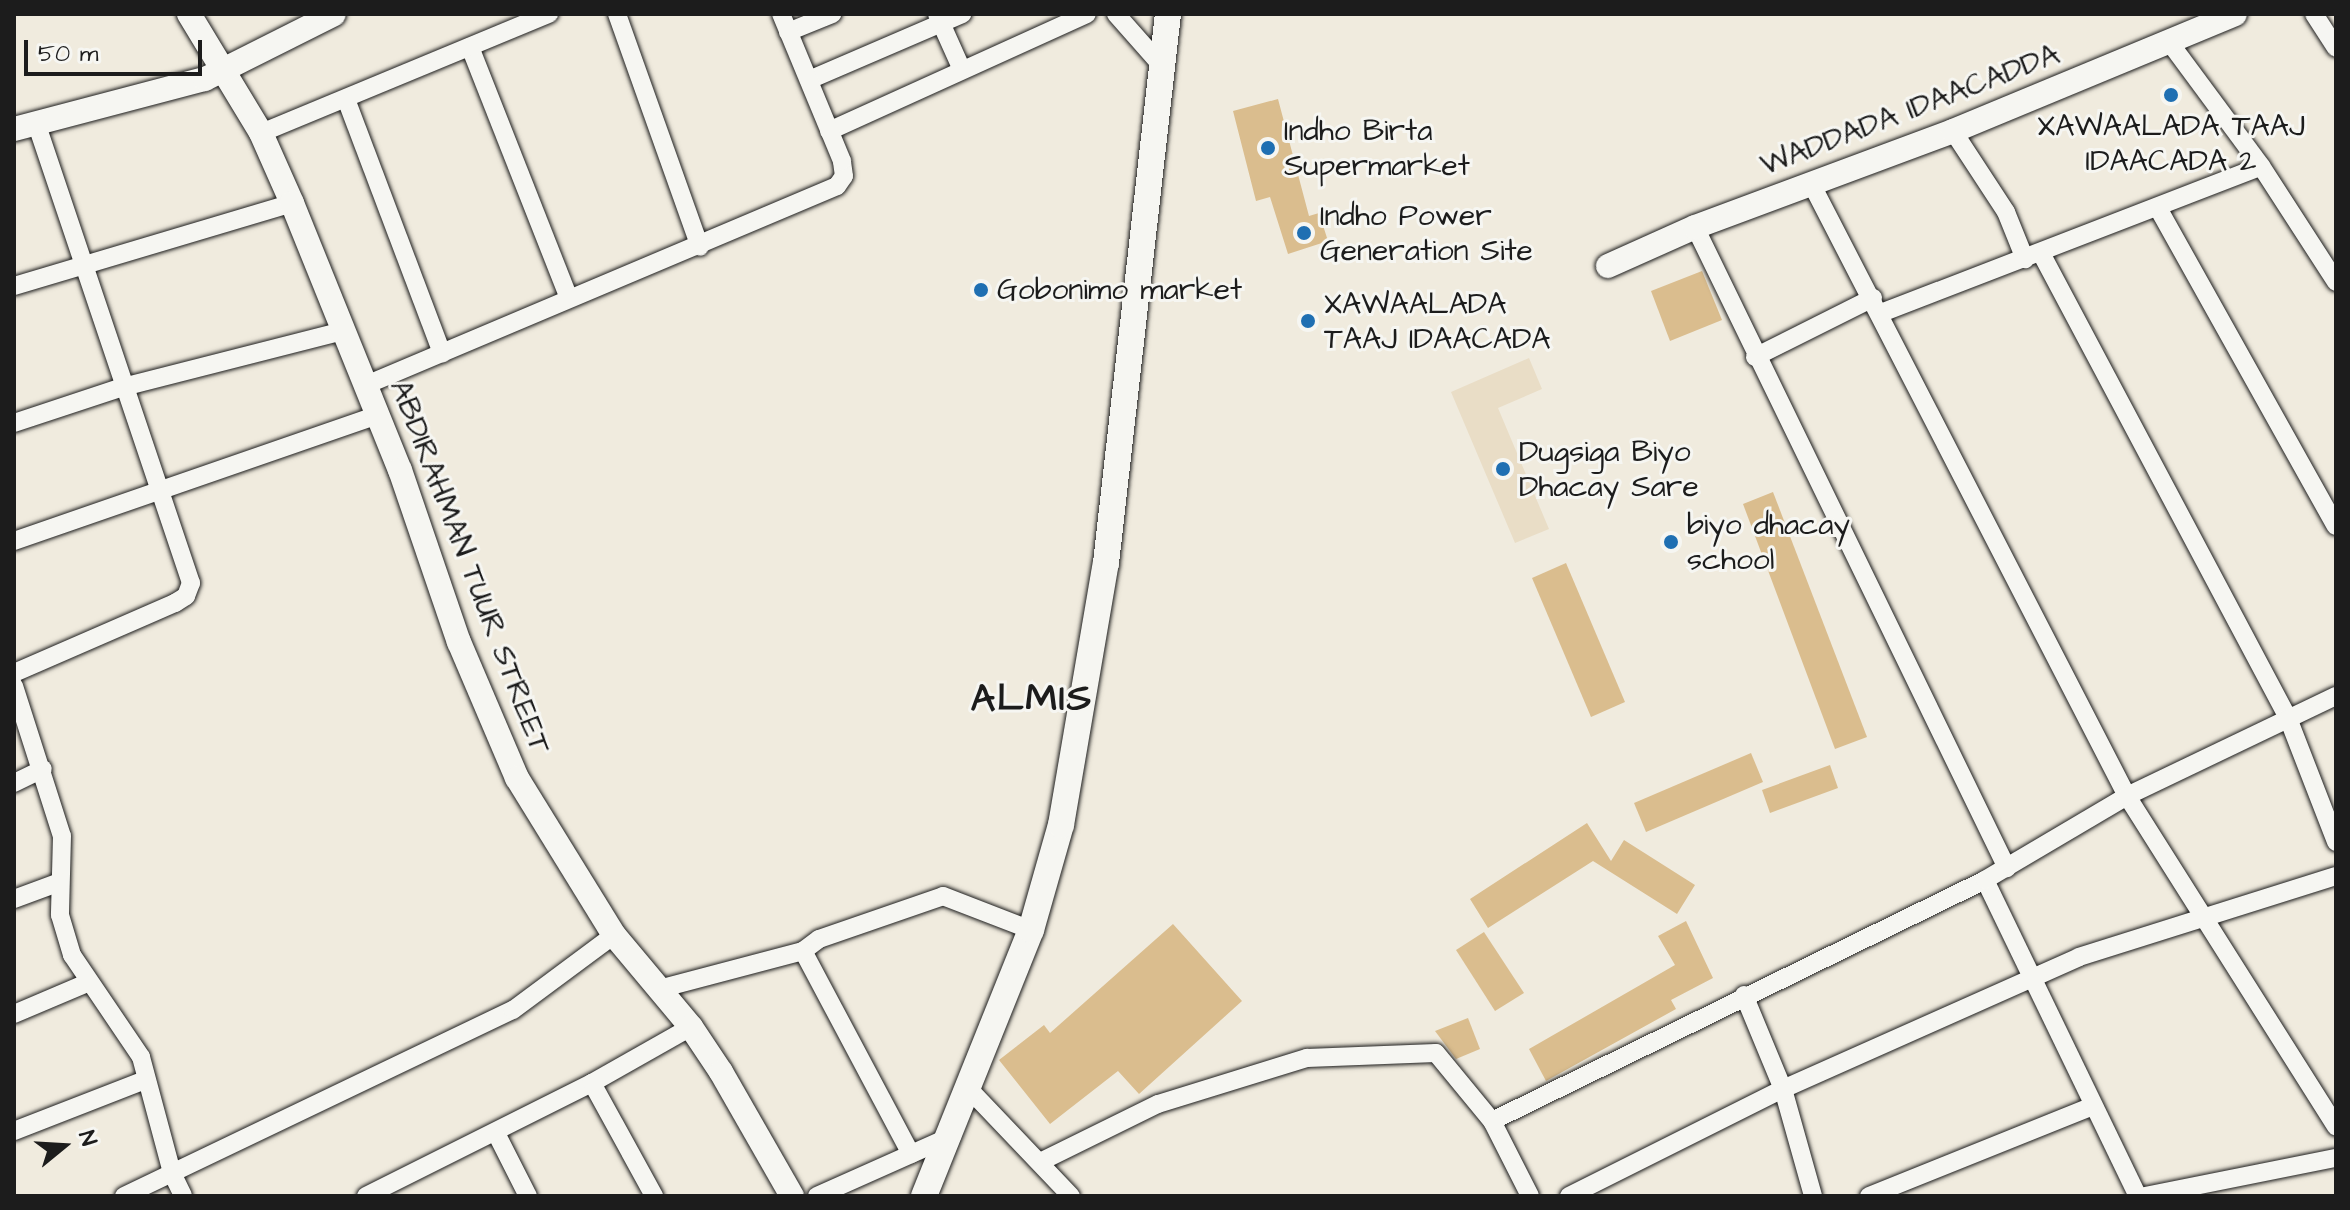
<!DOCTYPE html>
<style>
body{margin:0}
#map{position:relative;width:2350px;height:1210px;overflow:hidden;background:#f0ebde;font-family:"Architects Daughter",sans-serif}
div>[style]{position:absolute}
.built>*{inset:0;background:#e9ddc6}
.building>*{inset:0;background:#dabd8e}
.roads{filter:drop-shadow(0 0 2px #1c1c1c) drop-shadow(0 0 2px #1c1c1c)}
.minor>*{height:18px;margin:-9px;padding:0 9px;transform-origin:9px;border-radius:9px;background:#f6f6f2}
.tertiary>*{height:24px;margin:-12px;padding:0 12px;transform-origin:12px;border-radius:12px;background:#f6f6f2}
.secondary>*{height:26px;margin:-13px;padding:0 13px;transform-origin:13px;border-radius:13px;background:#f6f6f2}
.dots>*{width:22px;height:22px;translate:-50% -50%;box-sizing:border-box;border:4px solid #f6f6f2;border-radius:50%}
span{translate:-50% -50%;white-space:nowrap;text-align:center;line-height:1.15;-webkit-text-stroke:6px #f6f6f2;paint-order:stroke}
.street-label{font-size:30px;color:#1c1c1c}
.poi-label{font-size:30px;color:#1c1c1c}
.left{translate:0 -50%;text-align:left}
.district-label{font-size:38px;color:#1c1c1c;font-weight:700;letter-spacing:2px}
.frame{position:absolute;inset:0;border:16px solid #1c1c1c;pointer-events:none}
.north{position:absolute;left:24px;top:1106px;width:80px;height:80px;-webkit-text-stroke:6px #f6f6f2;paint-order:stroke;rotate:72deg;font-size:22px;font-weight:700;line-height:32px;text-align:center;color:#1c1c1c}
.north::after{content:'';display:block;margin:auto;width:28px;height:36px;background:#1c1c1c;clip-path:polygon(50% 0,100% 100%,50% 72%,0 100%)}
.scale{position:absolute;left:24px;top:40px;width:178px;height:36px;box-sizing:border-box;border:4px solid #1c1c1c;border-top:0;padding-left:10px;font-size:24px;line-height:28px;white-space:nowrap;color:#1c1c1c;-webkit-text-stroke:6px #f6f6f2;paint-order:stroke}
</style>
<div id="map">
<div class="built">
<div style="clip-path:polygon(1529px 358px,1542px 389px,1498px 408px,1549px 529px,1515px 543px,1451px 392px)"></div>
</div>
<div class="building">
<div style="clip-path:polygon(1278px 99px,1309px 216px,1319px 213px,1328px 241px,1288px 254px,1270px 197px,1256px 201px,1233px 111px)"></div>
<div style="clip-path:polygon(1702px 271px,1722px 320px,1670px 341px,1651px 291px)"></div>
<div style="clip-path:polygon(1773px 492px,1867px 737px,1835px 749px,1743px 504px)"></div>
<div style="clip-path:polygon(1566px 563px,1625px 702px,1591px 717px,1532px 578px)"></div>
<div style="clip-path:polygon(1751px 753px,1763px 782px,1646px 832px,1634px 803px)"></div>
<div style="clip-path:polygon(1830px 765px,1838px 788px,1770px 813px,1762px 790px)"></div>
<div style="clip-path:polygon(1587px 823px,1611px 861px,1624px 840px,1695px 885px,1677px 914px,1593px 861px,1488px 928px,1470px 899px)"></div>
<div style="clip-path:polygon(1686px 921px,1713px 978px,1671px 1000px,1676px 1009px,1546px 1081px,1529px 1049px,1675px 965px,1658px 936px)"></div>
<div style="clip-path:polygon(1173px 924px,1242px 1001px,1139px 1094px,1118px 1071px,1050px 1124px,999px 1060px,1044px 1025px,1050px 1033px)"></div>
<div style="clip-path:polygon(1484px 932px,1524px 993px,1495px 1011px,1456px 950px)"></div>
<div style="clip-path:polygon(1468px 1018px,1480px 1049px,1456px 1059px,1435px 1031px)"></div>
</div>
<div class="roads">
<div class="minor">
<div style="left:617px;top:14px;width:247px;rotate:70.4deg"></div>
<div style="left:937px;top:14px;width:61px;rotate:65.9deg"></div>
<div style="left:1116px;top:14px;width:69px;rotate:48.5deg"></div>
<div style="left:2314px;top:14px;width:40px;rotate:57.1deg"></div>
<div style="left:788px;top:32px;width:48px;rotate:-22.2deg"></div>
<div style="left:2170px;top:43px;width:153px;rotate:53.5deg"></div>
<div style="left:2261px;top:166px;width:138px;rotate:57.1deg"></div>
<div style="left:470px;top:47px;width:270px;rotate:68.5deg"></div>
<div style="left:809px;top:80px;width:167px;rotate:-23.3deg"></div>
<div style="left:346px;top:99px;width:272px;rotate:69.3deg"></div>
<div style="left:829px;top:131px;width:283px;rotate:-24.4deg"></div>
<div style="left:1953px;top:131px;width:97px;rotate:56.8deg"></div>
<div style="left:2006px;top:212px;width:51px;rotate:68deg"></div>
<div style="left:261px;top:133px;width:312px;rotate:-22.5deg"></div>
<div style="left:1811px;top:183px;width:690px;rotate:62.73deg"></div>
<div style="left:2127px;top:796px;width:391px;rotate:57.7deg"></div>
<div style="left:2158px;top:208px;width:364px;rotate:60.8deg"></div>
<div style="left:1695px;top:227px;width:713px;rotate:64.05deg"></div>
<div style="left:2041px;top:253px;width:527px;rotate:62.02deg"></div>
<div style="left:2288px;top:718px;width:133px;rotate:68.8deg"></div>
<div style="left:14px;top:286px;width:290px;rotate:-16.6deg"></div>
<div style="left:1881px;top:313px;width:407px;rotate:-21.1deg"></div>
<div style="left:1755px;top:357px;width:132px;rotate:-26.6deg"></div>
<div style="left:366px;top:385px;width:511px;rotate:-22.9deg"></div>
<div style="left:837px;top:186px;width:12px;rotate:-55deg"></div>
<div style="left:844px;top:176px;width:15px;rotate:-98deg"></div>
<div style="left:842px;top:161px;width:159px;rotate:-112.5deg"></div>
<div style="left:14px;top:423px;width:115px;rotate:-18.3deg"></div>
<div style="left:123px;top:387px;width:226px;rotate:-14.3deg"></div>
<div style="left:14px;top:541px;width:385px;rotate:-19.1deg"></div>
<div style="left:14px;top:673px;width:176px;rotate:-23.5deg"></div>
<div style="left:175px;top:603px;width:13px;rotate:-32deg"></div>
<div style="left:186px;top:596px;width:14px;rotate:-69deg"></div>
<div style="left:191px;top:583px;width:485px;rotate:-108.6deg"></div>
<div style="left:14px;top:686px;width:157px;rotate:72.3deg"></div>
<div style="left:62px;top:836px;width:79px;rotate:91.5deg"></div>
<div style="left:60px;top:915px;width:42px;rotate:73.3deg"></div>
<div style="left:72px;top:955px;width:123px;rotate:55.9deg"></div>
<div style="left:141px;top:1057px;width:120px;rotate:75deg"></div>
<div style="left:172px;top:1173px;width:25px;rotate:64deg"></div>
<div style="left:14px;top:783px;width:32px;rotate:-26deg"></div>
<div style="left:1985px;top:880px;width:351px;rotate:64.2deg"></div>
<div style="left:14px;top:899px;width:49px;rotate:-20.3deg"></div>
<div style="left:803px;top:951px;width:230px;rotate:62deg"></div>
<div style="left:659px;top:989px;width:149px;rotate:-14.8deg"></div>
<div style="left:803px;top:951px;width:20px;rotate:-37deg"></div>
<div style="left:819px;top:939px;width:131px;rotate:-19.1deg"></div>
<div style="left:943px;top:896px;width:94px;rotate:21.1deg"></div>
<div style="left:1744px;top:995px;width:102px;rotate:67.5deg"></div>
<div style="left:1783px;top:1089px;width:111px;rotate:74.3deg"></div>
<div style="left:14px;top:1014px;width:79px;rotate:-23deg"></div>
<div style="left:592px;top:1083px;width:129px;rotate:61.2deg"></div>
<div style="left:968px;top:1088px;width:149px;rotate:46.4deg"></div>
<div style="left:1492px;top:1121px;width:549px;rotate:-26.05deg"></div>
<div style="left:1985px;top:880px;width:165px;rotate:-30.6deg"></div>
<div style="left:2127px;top:796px;width:232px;rotate:-25.6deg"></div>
<div style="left:14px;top:1131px;width:141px;rotate:-21.3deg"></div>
<div style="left:496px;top:1133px;width:71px;rotate:63.1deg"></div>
<div style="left:1042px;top:1161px;width:129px;rotate:-26.2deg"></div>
<div style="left:1158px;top:1104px;width:156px;rotate:-17.2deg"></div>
<div style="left:1307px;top:1058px;width:129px;rotate:-2.2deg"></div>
<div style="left:1436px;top:1053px;width:88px;rotate:50.5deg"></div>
<div style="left:1492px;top:1121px;width:84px;rotate:63.1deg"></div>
<div style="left:124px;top:1196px;width:431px;rotate:-25.6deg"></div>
<div style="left:513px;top:1010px;width:126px;rotate:-36.6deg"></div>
<div style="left:366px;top:1196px;width:253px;rotate:-26.6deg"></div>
<div style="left:592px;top:1083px;width:114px;rotate:-29.5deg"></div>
<div style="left:817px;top:1196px;width:148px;rotate:-24deg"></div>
<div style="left:1569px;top:1196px;width:239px;rotate:-26.6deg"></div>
<div style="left:1783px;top:1089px;width:324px;rotate:-24deg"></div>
<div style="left:2079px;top:957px;width:269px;rotate:-17.5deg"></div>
<div style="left:1869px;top:1196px;width:241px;rotate:-21.9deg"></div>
<div style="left:2145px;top:1196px;width:195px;rotate:-11.3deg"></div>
</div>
<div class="tertiary">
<div style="left:189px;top:14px;width:139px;rotate:58.8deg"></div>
<div style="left:261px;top:133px;width:77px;rotate:66.1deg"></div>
<div style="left:292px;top:203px;width:288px;rotate:68deg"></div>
<div style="left:400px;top:470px;width:182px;rotate:71.1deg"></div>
<div style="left:459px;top:642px;width:148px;rotate:66.9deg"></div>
<div style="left:517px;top:778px;width:185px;rotate:58.3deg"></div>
<div style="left:614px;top:935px;width:120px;rotate:50.1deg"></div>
<div style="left:691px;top:1027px;width:54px;rotate:56.3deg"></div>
<div style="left:721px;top:1072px;width:143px;rotate:60.2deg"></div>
<div style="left:14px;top:129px;width:197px;rotate:-14.7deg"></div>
<div style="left:205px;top:79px;width:144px;rotate:-26.7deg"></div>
<div style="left:1608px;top:266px;width:95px;rotate:-24.1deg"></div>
<div style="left:1695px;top:227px;width:275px;rotate:-20.4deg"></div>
<div style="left:1953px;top:131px;width:305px;rotate:-22.5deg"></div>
</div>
<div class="secondary">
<div style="left:924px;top:1196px;width:287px;rotate:-68.1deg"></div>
<div style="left:1031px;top:930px;width:109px;rotate:-74.1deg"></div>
<div style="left:1061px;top:825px;width:266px;rotate:-80.3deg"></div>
<div style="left:1106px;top:563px;width:552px;rotate:-83.56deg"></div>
</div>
</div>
<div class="dots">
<div style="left:2171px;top:95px;background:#1f6fb2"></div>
<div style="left:1268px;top:148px;background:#1f6fb2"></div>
<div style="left:1304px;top:233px;background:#1f6fb2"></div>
<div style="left:981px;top:290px;background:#1f6fb2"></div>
<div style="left:1308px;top:321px;background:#1f6fb2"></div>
<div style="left:1503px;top:469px;background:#1f6fb2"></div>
<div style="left:1671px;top:542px;background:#1f6fb2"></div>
</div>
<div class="street-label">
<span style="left:1910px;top:110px;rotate:-21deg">WADDADA IDAACADDA</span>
<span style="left:470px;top:567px;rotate:69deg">ABDIRAHMAN TUUR STREET</span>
</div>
<div class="poi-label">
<span style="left:2171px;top:143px">XAWAALADA TAAJ<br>IDAACADA 2</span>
<span class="left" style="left:1284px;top:148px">Indho Birta<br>Supermarket</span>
<span class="left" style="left:1320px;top:233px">Indho Power<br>Generation Site</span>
<span class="left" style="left:997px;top:290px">Gobonimo market</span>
<span class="left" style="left:1324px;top:321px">XAWAALADA<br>TAAJ IDAACADA</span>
<span class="left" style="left:1519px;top:469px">Dugsiga Biyo<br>Dhacay Sare</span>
<span class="left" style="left:1687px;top:542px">biyo dhacay<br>school</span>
</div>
<div class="district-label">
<span style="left:1032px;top:700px">ALMIS</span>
</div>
<div class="frame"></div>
<div class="north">N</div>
<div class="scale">50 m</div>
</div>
